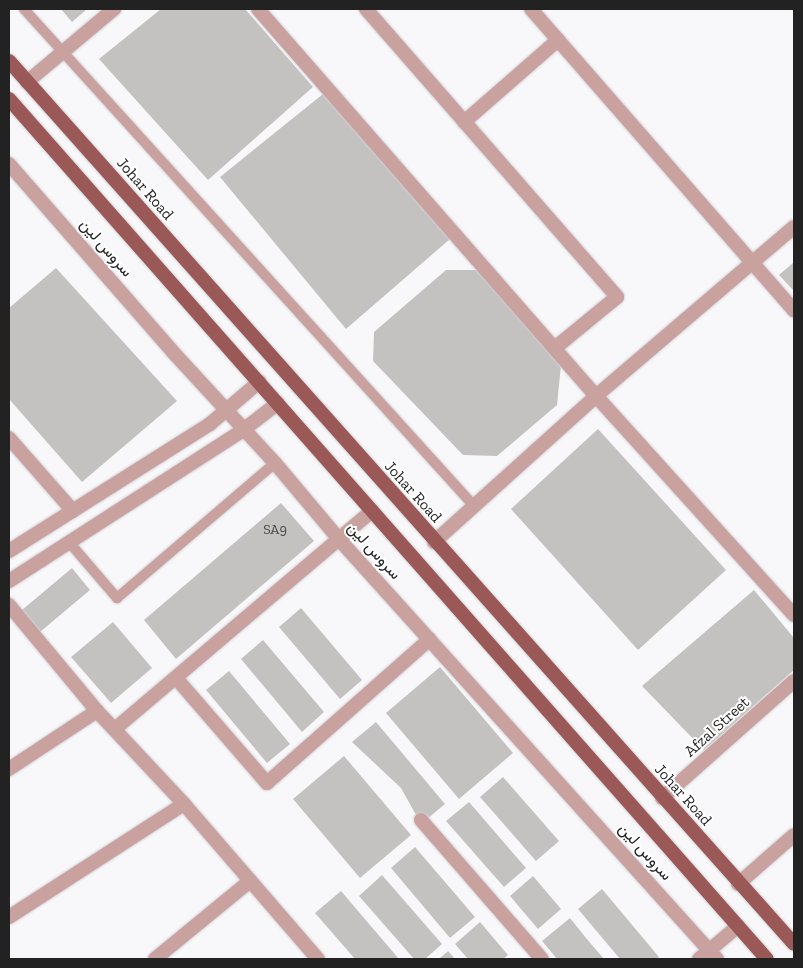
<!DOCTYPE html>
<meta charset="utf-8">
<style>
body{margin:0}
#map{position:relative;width:803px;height:968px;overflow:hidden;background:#f8f8fb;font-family:"Zilla Slab",Vazirmatn,serif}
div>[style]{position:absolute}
.building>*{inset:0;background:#c4c2c0}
.roads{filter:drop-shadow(0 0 1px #d1d1d4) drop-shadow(0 0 1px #d1d1d4)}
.service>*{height:10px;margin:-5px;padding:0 5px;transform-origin:5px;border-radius:5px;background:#c9a2a0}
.minor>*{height:14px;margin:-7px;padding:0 7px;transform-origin:7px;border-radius:7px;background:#c9a2a0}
.tertiary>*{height:14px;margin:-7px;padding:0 7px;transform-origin:7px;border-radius:7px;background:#c9a2a0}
.primary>*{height:14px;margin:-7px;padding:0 7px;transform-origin:7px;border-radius:7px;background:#9a5857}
span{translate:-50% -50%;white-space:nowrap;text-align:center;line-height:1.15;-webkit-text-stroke:4px #fff;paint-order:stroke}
.number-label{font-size:14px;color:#4a4a4a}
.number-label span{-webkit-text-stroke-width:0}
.street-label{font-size:16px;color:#222223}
.frame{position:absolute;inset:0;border:10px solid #222223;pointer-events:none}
</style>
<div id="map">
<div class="building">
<div style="clip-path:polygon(61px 9px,87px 9px,72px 22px)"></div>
<div style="clip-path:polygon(161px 9px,245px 9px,313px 87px,208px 180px,99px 59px)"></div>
<div style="clip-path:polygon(323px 94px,450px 239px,346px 329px,220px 177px)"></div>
<div style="clip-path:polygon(794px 262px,794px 291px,779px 275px)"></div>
<div style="clip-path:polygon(56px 268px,177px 401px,82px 482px,9px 399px,9px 308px)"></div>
<div style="clip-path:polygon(446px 270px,478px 270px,561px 365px,557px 405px,497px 456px,463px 455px,373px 361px,374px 332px)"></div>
<div style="clip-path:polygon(598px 429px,726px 570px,638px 650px,511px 509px)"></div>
<div style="clip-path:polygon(281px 503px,314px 541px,176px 659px,144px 620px)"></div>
<div style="clip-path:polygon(72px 568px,90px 590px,40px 632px,22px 610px)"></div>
<div style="clip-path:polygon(754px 590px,794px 638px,794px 670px,704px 750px,642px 686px)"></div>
<div style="clip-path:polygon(301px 608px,362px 680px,340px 699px,279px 627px)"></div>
<div style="clip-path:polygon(113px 622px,152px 668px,111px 703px,71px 657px)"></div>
<div style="clip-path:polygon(263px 640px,324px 712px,302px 732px,241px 659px)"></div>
<div style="clip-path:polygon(440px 667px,513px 753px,459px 799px,386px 713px)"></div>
<div style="clip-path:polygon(229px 671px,290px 744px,267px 763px,206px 690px)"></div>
<div style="clip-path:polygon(376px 722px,445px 804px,421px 824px,401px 788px,352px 742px)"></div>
<div style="clip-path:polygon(344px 756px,411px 835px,360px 878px,293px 799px)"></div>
<div style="clip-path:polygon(503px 777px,559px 841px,536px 861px,480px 797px)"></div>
<div style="clip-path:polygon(469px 802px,526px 868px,504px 887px,446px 821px)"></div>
<div style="clip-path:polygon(415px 847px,475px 917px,450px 938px,391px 868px)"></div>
<div style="clip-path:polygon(382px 875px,442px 944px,425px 959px,414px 959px,359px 896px)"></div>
<div style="clip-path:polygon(533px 876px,561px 909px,538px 929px,510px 896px)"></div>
<div style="clip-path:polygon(602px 889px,659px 957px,656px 959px,620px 959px,578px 909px)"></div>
<div style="clip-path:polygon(341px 891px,399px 959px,355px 959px,315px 913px)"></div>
<div style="clip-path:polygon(570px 918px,586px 938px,604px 959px,557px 959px,542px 941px)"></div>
<div style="clip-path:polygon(480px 922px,508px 955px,503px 959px,468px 959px,455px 944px)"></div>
<div style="clip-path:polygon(448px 951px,455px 959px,439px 959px)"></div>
</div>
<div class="roads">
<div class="service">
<div style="left:24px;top:9px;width:670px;rotate:47.84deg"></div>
<div style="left:69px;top:542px;width:74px;rotate:49.4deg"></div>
<div style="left:117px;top:598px;width:208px;rotate:-40.5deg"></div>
</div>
<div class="minor">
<div style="left:258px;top:9px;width:514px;rotate:48.87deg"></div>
<div style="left:596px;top:396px;width:295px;rotate:47.9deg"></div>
<div style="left:366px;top:9px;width:382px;rotate:48.9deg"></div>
<div style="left:617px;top:297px;width:80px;rotate:140.6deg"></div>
<div style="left:531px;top:9px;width:400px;rotate:48.9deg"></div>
<div style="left:27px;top:82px;width:114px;rotate:-40deg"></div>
<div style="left:464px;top:122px;width:125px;rotate:-41.1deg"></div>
<div style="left:9px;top:164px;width:248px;rotate:48.9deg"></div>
<div style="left:172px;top:351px;width:152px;rotate:47.4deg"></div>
<div style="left:275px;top:463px;width:97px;rotate:50deg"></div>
<div style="left:337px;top:537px;width:568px;rotate:48deg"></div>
<div style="left:9px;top:438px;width:97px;rotate:48.8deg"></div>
<div style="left:434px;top:542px;width:218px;rotate:-42deg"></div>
<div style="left:596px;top:396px;width:260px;rotate:-40.5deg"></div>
<div style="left:9px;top:605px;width:138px;rotate:50.3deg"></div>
<div style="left:97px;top:711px;width:127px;rotate:46.9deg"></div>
<div style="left:184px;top:804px;width:205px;rotate:49.2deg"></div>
<div style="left:176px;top:678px;width:139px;rotate:49.1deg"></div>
<div style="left:267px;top:783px;width:217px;rotate:-41.5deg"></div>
<div style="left:116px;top:728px;width:336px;rotate:-40.3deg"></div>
<div style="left:9px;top:769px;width:105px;rotate:-33.4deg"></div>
<div style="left:662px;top:798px;width:176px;rotate:-41.6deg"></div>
<div style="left:421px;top:820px;width:184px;rotate:49deg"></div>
<div style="left:738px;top:884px;width:74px;rotate:-41.2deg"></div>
<div style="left:9px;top:917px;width:208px;rotate:-32.9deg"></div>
<div style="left:155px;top:959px;width:123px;rotate:-39.4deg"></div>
<div style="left:699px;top:959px;width:51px;rotate:-40.2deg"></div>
</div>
<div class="tertiary">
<div style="left:9px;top:551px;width:238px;rotate:-32.3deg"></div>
<div style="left:210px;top:424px;width:65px;rotate:-40.6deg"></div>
<div style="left:9px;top:581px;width:278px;rotate:-32.8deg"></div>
<div style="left:243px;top:430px;width:44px;rotate:-37.6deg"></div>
</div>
<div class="primary">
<div style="left:9px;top:61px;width:1181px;rotate:48.36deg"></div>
<div style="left:9px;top:99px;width:1146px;rotate:48.61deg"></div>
</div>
</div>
<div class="number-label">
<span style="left:275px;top:530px">SA9</span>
</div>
<div class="street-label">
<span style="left:145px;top:189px;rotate:49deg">Johar Road</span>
<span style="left:106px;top:248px;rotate:49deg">سروس لین</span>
<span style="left:413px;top:492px;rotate:48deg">Johar Road</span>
<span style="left:374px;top:551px;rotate:48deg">سروس لین</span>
<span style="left:717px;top:727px;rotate:-42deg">Afzal Street</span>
<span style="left:683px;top:795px;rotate:48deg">Johar Road</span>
<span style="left:645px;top:852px;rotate:48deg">سروس لین</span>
</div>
<div class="frame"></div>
</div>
